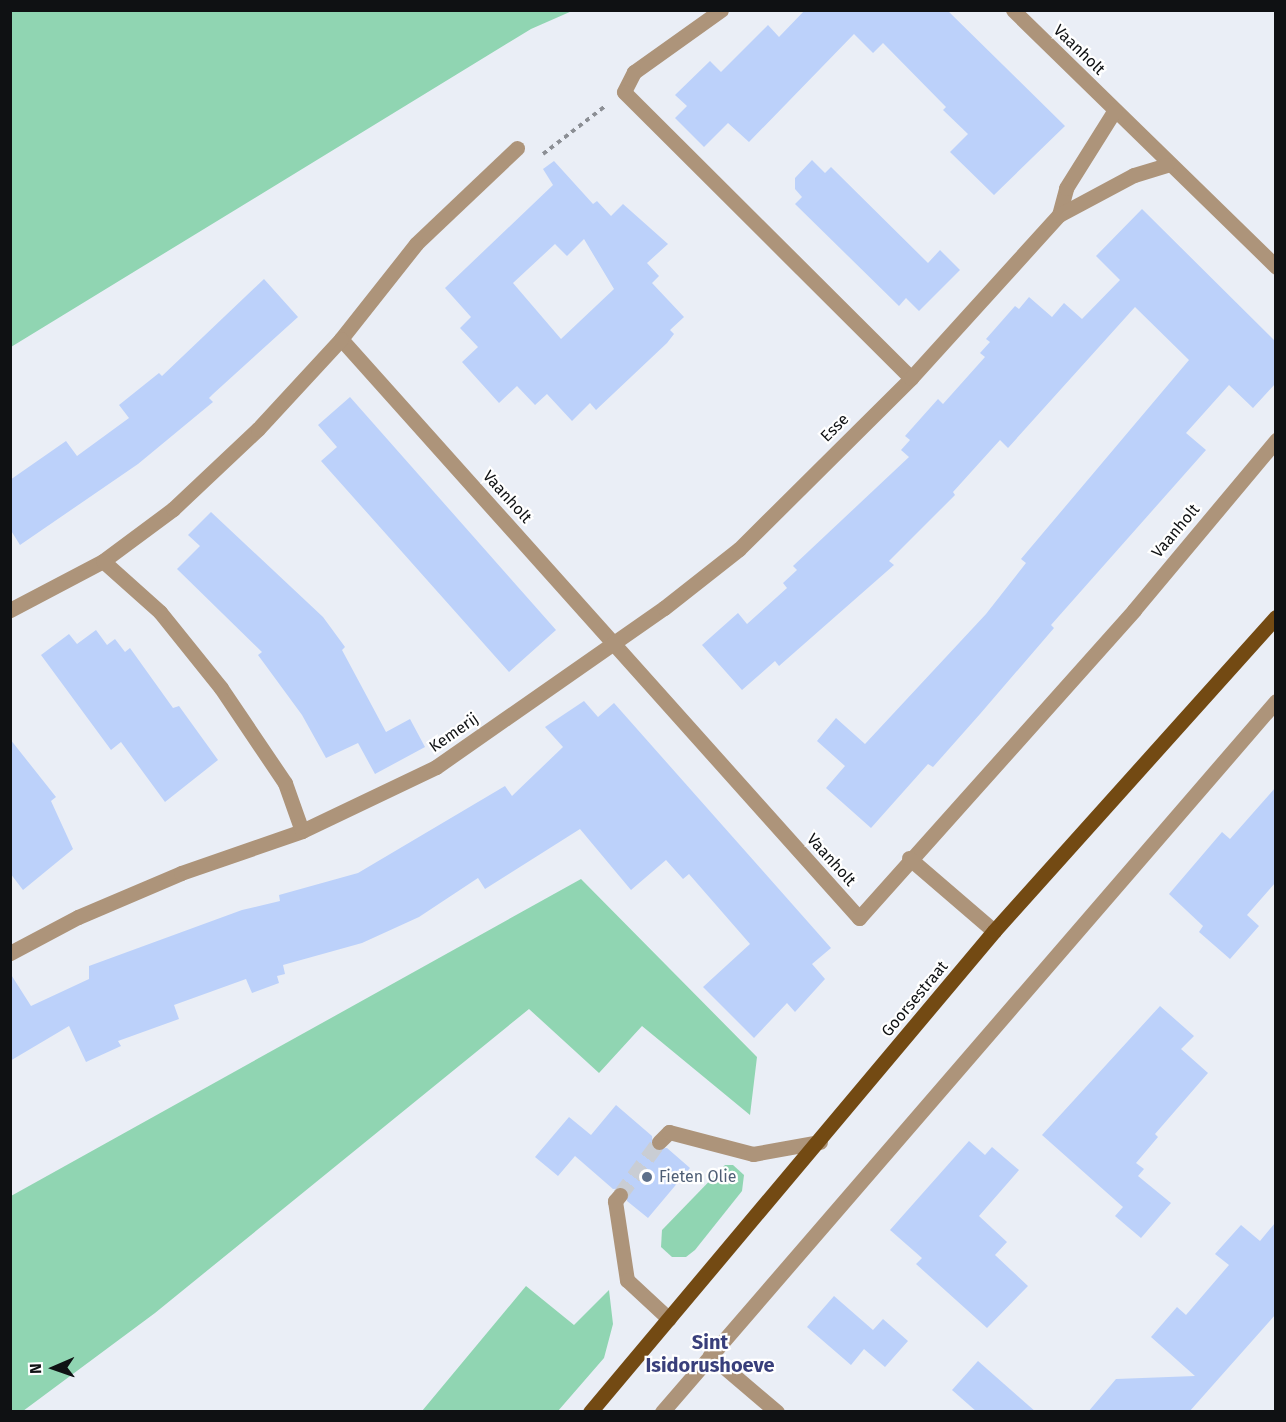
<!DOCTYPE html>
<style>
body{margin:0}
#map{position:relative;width:1286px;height:1422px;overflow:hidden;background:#eaeef6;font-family:"Fira Sans",sans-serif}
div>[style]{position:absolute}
.green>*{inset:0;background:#90d5b2}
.building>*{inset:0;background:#bcd1fa}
.minor-tunnel>*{height:15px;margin-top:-7.5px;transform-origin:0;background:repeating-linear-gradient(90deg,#c9cdd4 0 15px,transparent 0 23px)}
.path>*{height:4px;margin-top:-2px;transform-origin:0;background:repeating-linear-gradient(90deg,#8c8f95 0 4.5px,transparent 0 9px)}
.minor>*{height:15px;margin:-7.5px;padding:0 7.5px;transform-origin:7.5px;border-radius:7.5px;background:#ad947a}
.major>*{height:15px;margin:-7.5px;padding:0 7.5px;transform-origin:7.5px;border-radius:7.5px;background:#734a13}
.dots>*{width:16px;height:16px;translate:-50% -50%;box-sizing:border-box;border:3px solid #fff;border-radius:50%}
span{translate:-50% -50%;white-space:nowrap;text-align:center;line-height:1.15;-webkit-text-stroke:4.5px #fff;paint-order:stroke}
.street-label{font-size:16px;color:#0f1113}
.service-label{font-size:16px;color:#4e5e75}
.left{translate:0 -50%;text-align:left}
.quarter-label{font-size:20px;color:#393f7b;font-weight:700}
.frame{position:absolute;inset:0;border:12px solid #0f1113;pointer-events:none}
.north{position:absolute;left:24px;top:1338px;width:60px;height:60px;-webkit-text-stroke:4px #fff;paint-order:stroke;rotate:268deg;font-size:16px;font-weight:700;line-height:24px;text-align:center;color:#0f1113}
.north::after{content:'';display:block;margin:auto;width:21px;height:27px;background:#0f1113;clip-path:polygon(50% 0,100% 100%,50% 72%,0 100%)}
</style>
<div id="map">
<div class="green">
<div style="clip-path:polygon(11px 10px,572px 10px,572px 11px,531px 29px,11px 347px)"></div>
<div style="clip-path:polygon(581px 879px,757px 1057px,750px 1115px,642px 1026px,599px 1073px,529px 1009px,155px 1313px,23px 1411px,11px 1411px,11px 1196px)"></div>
<div style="clip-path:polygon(725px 1165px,733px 1165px,744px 1175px,742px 1191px,695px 1250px,686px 1257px,672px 1257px,661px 1247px,662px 1230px)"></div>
<div style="clip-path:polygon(526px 1286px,574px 1325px,609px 1290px,613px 1324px,604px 1358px,558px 1411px,422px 1411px)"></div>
</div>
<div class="building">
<div style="clip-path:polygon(805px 10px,947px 10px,1065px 126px,994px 195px,950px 152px,968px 134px,943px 110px,946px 107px,883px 43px,873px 53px,854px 34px,749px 142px,728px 123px,704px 147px,675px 118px,687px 106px,675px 95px,710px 61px,721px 72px,768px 25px,779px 37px)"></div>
<div style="clip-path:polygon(812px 160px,825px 173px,831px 167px,928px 263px,940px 250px,960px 270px,919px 311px,906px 298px,899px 306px,795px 204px,802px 197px,795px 189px,795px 178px)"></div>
<div style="clip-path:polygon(evenodd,554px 161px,593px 204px,597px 201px,611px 216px,623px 204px,668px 244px,647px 263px,659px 276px,652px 283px,684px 317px,670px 330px,674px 334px,667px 343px,596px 410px,590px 403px,572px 421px,547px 394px,535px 405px,517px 386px,499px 403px,462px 362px,478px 347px,460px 328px,471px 317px,445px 288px,553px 185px,543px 169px,554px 161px,584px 239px,614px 289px,561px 339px,513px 283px,555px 244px,567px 256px,584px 239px)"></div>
<div style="clip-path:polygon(1142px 209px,1275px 341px,1275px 384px,1253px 408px,1229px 385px,1186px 433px,1206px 450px,1051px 625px,1054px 628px,980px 714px,933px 767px,928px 764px,871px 828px,826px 788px,845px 766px,817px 741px,836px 718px,865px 744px,986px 614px,1026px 563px,1021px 559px,1189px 360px,1135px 307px,1008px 448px,1000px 440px,953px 492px,955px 495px,889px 561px,894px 565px,779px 666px,775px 661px,742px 690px,702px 645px,738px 613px,747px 624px,787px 588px,783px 583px,797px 570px,793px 566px,909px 457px,901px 450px,910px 440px,905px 436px,938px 399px,943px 404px,985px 357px,980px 353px,990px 342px,986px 339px,1015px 306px,1019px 309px,1029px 297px,1052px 317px,1064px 303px,1082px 319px,1120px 280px,1096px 256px)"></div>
<div style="clip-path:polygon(264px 279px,298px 317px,213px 394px,209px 398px,213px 402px,138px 464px,20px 545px,10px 529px,10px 480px,66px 441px,77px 456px,129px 418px,119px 405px,159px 373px,162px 376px)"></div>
<div style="clip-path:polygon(350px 397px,556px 630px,509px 672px,321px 461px,337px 447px,318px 425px)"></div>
<div style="clip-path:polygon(211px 512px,323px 617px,345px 647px,342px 650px,386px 732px,410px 719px,425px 747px,375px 774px,358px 743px,326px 758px,302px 715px,258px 655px,262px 652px,177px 569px,200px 546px,188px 535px)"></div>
<div style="clip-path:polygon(96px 630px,107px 645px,115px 639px,125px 652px,130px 648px,173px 708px,179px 706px,218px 760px,165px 802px,121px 742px,111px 750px,41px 655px,69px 634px,77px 644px)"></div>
<div style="clip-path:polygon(584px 701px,598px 717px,614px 703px,831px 948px,812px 964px,825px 979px,795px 1012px,787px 1003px,754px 1038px,703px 987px,750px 944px,689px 874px,683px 879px,666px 860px,631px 890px,580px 829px,485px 889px,478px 878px,419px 917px,362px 943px,283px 965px,285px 974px,277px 976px,279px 983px,252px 993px,246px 979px,174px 1005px,179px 1019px,118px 1041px,121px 1046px,86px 1062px,69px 1026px,10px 1061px,10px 973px,31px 1006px,89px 979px,89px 966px,242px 910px,280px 901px,279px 895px,358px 873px,505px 786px,512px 796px,563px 747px,545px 727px)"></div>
<div style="clip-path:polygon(10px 739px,56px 797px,51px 801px,73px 849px,23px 890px,10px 873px)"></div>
<div style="clip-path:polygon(1275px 788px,1275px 883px,1247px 915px,1259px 926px,1230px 959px,1199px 932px,1203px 926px,1169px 894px,1222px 832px,1230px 839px)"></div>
<div style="clip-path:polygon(1160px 1006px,1194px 1036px,1181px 1049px,1208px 1073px,1155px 1134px,1158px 1137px,1136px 1163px,1144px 1169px,1138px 1176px,1171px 1203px,1141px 1238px,1115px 1216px,1123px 1207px,1042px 1135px)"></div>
<div style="clip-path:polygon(616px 1105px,652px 1136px,653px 1149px,667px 1148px,690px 1168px,648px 1218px,627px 1201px,627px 1188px,613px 1189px,575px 1156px,558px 1176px,535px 1157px,569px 1117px,591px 1135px)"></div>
<div style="clip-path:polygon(969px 1141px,985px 1155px,992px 1147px,1019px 1170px,979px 1216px,1007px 1242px,995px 1255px,1028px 1286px,987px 1328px,916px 1264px,922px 1258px,890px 1230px)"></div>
<div style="clip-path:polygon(1275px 1223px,1275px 1315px,1189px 1412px,1088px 1412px,1116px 1379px,1195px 1376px,1151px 1337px,1177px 1307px,1186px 1315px,1229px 1265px,1215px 1254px,1241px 1225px,1260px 1241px)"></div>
<div style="clip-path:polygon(834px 1296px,873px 1330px,883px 1319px,908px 1341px,885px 1367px,864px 1349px,851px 1365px,807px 1327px)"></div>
<div style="clip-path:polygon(978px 1361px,1036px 1412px,977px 1412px,952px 1390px)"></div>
</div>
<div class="minor-tunnel">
<div style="left:620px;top:1195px;width:66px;rotate:-53.7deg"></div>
</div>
<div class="path">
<div style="left:543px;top:154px;width:77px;rotate:-37.6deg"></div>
</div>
<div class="minor">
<div style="left:721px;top:10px;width:107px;rotate:144.5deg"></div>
<div style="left:634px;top:72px;width:22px;rotate:117deg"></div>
<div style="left:624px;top:92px;width:405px;rotate:44.9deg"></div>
<div style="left:1013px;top:10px;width:368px;rotate:44.3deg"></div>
<div style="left:517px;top:148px;width:139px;rotate:136.5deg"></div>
<div style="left:416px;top:244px;width:121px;rotate:128.3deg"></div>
<div style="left:341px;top:339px;width:777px;rotate:48.18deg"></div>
<div style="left:859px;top:918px;width:413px;rotate:-48.2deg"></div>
<div style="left:1134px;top:610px;width:222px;rotate:-50.1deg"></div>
<div style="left:1059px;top:215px;width:28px;rotate:-75deg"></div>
<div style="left:1066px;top:188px;width:92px;rotate:-57.9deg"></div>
<div style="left:10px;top:610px;width:105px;rotate:-27.8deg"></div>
<div style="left:103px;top:561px;width:87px;rotate:-36.6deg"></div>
<div style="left:173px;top:509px;width:117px;rotate:-43.3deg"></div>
<div style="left:258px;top:429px;width:122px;rotate:-47.3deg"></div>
<div style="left:302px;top:831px;width:148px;rotate:-25.5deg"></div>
<div style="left:436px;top:767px;width:278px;rotate:-34.9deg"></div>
<div style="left:664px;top:608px;width:95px;rotate:-38.2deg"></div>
<div style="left:739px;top:549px;width:243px;rotate:-44.8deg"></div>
<div style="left:911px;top:378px;width:220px;rotate:-47.8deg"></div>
<div style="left:1059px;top:215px;width:85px;rotate:-28.1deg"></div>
<div style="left:1134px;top:175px;width:34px;rotate:-17deg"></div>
<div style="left:909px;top:858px;width:112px;rotate:40.7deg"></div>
<div style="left:10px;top:953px;width:77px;rotate:-27.9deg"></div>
<div style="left:78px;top:917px;width:112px;rotate:-23.1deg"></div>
<div style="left:181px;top:873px;width:128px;rotate:-19.1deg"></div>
<div style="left:302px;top:831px;width:51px;rotate:-109.5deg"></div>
<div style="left:285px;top:783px;width:115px;rotate:-124deg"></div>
<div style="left:221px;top:688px;width:97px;rotate:-128.8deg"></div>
<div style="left:160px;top:612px;width:76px;rotate:-138.2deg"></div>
<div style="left:659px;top:1142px;width:14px;rotate:-45deg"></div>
<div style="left:669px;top:1132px;width:87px;rotate:14.7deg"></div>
<div style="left:753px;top:1154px;width:68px;rotate:-10.2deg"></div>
<div style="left:620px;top:1195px;width:8px;rotate:130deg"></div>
<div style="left:615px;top:1201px;width:80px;rotate:81.4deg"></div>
<div style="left:627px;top:1280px;width:57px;rotate:42.9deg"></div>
<div style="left:710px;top:1355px;width:88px;rotate:40.4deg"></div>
<div style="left:662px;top:1412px;width:939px;rotate:-49.19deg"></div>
</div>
<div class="major">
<div style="left:590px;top:1412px;width:628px;rotate:-49.97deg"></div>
<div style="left:994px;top:931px;width:422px;rotate:-48.1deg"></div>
</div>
<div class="dots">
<div style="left:647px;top:1177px;background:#5c6f8a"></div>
</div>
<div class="street-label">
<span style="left:1079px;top:50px;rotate:44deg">Vaanholt</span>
<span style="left:835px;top:428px;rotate:-45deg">Esse</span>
<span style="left:507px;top:497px;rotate:48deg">Vaanholt</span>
<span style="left:1176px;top:531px;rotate:-50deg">Vaanholt</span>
<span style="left:454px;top:733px;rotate:-35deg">Kemerij</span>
<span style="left:831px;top:860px;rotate:48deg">Vaanholt</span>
<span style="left:915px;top:999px;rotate:-50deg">Goorsestraat</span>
</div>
<div class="service-label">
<span class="left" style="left:659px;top:1177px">Fieten Olie</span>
</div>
<div class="quarter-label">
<span style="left:710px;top:1354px">Sint<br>Isidorushoeve</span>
</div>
<div class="frame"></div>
<div class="north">N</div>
</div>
